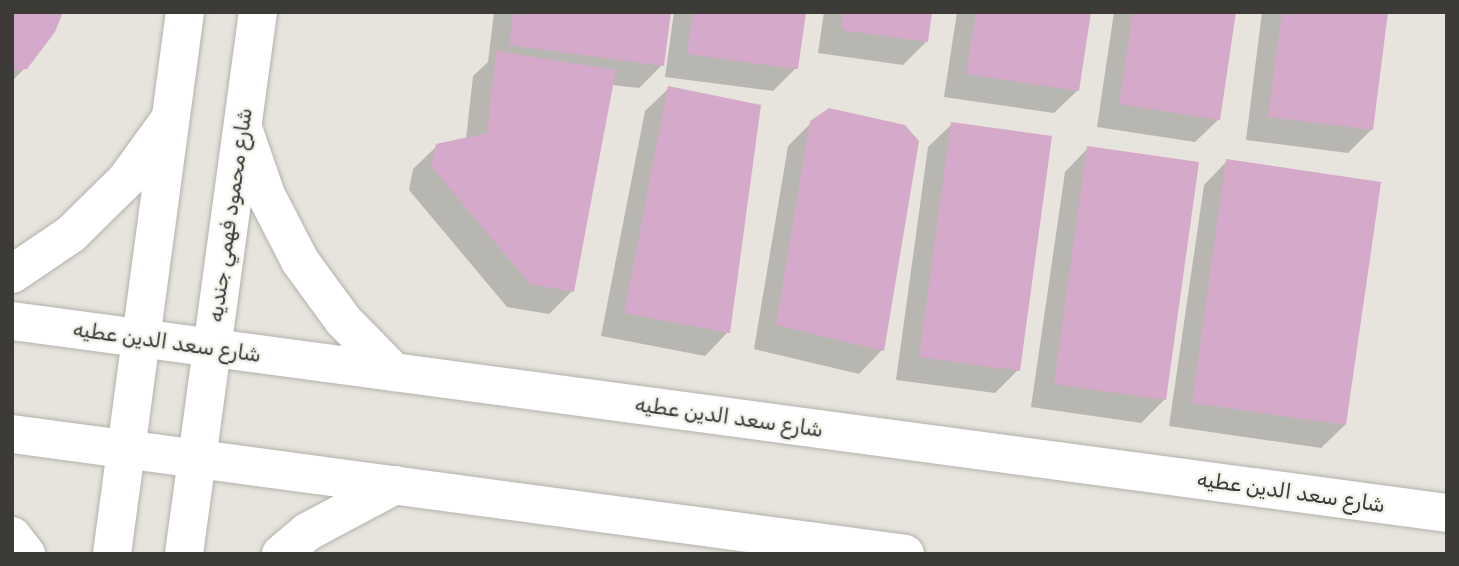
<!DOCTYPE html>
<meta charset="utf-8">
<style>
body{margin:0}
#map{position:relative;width:1459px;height:566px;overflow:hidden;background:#e6e4dd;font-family:Rubik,"Noto Sans Arabic",sans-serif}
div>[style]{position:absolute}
.shadow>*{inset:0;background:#0003}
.building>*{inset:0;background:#d5a9ca}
.roads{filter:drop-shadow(0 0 2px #b4b1ac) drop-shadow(0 0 2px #b4b1ac)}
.street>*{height:38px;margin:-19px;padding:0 19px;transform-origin:19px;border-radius:19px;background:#fff}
span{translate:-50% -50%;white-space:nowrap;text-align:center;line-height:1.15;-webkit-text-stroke:5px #f3f1eb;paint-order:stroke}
.street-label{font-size:21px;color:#3c3b38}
.frame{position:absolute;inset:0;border:14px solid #3c3b38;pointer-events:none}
</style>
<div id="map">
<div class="shadow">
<div style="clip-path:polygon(12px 12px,25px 68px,12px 81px)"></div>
<div style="clip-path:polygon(494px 12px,669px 12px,662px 65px,639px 88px,611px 85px,572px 291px,549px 314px,507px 307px,409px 190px,413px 169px,437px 146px,466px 139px,473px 76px,488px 62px)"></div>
<div style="clip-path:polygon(674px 12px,804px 12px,796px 68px,773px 91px,665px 77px)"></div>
<div style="clip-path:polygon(824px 12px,930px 12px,926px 42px,903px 65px,818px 53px)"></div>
<div style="clip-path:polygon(957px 12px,1090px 12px,1078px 90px,1054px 113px,944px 97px)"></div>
<div style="clip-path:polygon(1114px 12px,1235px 12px,1219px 119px,1195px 142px,1097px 127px)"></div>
<div style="clip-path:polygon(1262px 12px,1386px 12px,1371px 130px,1348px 153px,1246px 140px)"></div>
<div style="clip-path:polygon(669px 88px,728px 332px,705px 356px,601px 336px,645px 111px)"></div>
<div style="clip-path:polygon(812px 122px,882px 350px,859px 374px,754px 349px,788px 146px)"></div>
<div style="clip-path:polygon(952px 124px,1018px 370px,995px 393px,896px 380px,928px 147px)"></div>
<div style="clip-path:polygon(1088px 148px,1165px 399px,1141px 423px,1031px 407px,1065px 172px)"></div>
<div style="clip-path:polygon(1227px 161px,1345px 425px,1321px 448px,1169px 426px,1204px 185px)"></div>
</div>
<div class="building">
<div style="clip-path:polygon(12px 12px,63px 12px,55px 32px,27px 69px,12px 71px)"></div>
<div style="clip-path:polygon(513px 12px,671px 12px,664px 66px,509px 45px)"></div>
<div style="clip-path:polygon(693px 12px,806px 12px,798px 69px,687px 54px)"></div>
<div style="clip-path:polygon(843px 12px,932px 12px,928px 42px,841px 30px)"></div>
<div style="clip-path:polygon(976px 12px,1091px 12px,1079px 91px,966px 74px)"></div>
<div style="clip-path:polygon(1133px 12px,1236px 12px,1220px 120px,1119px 104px)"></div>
<div style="clip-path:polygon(1282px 12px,1388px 12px,1373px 130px,1268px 117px)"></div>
<div style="clip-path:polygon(496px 51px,616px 70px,574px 292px,530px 284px,431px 166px,436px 144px,487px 133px)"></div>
<div style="clip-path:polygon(668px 86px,761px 105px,730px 333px,624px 313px)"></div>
<div style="clip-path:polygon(829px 108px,905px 125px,919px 141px,884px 351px,776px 325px,810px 121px)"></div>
<div style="clip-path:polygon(951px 122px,1052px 136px,1020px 371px,919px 357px)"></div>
<div style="clip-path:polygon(1087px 146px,1199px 162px,1166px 400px,1054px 384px)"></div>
<div style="clip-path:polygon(1226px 159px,1381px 182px,1346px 425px,1192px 403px)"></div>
</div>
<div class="roads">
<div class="street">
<div style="left:245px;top:134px;width:65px;rotate:71deg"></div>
<div style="left:266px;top:195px;width:74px;rotate:62.7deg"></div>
<div style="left:300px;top:261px;width:73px;rotate:53.9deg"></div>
<div style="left:343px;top:320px;width:73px;rotate:45.6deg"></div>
<div style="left:12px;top:274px;width:71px;rotate:-34.1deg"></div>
<div style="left:71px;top:234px;width:77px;rotate:-44.5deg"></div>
<div style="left:126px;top:180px;width:72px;rotate:-54.1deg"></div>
<div style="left:12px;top:321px;width:1448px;rotate:7.62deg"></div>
<div style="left:12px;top:434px;width:901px;rotate:7.65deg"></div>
<div style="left:12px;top:536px;width:23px;rotate:52deg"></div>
<div style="left:112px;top:554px;width:547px;rotate:-82.33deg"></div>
<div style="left:184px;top:554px;width:547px;rotate:-82.23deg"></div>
<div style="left:281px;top:554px;width:34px;rotate:-40deg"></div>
<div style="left:307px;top:532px;width:100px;rotate:-28.1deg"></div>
</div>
</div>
<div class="street-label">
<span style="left:230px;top:215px;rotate:-82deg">شارع محمود فهمي جنديه</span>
<span style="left:167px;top:342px;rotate:8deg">شارع سعد الدين عطيه</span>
<span style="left:729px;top:417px;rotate:8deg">شارع سعد الدين عطيه</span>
<span style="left:1291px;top:492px;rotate:8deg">شارع سعد الدين عطيه</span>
</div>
<div class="frame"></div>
</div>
